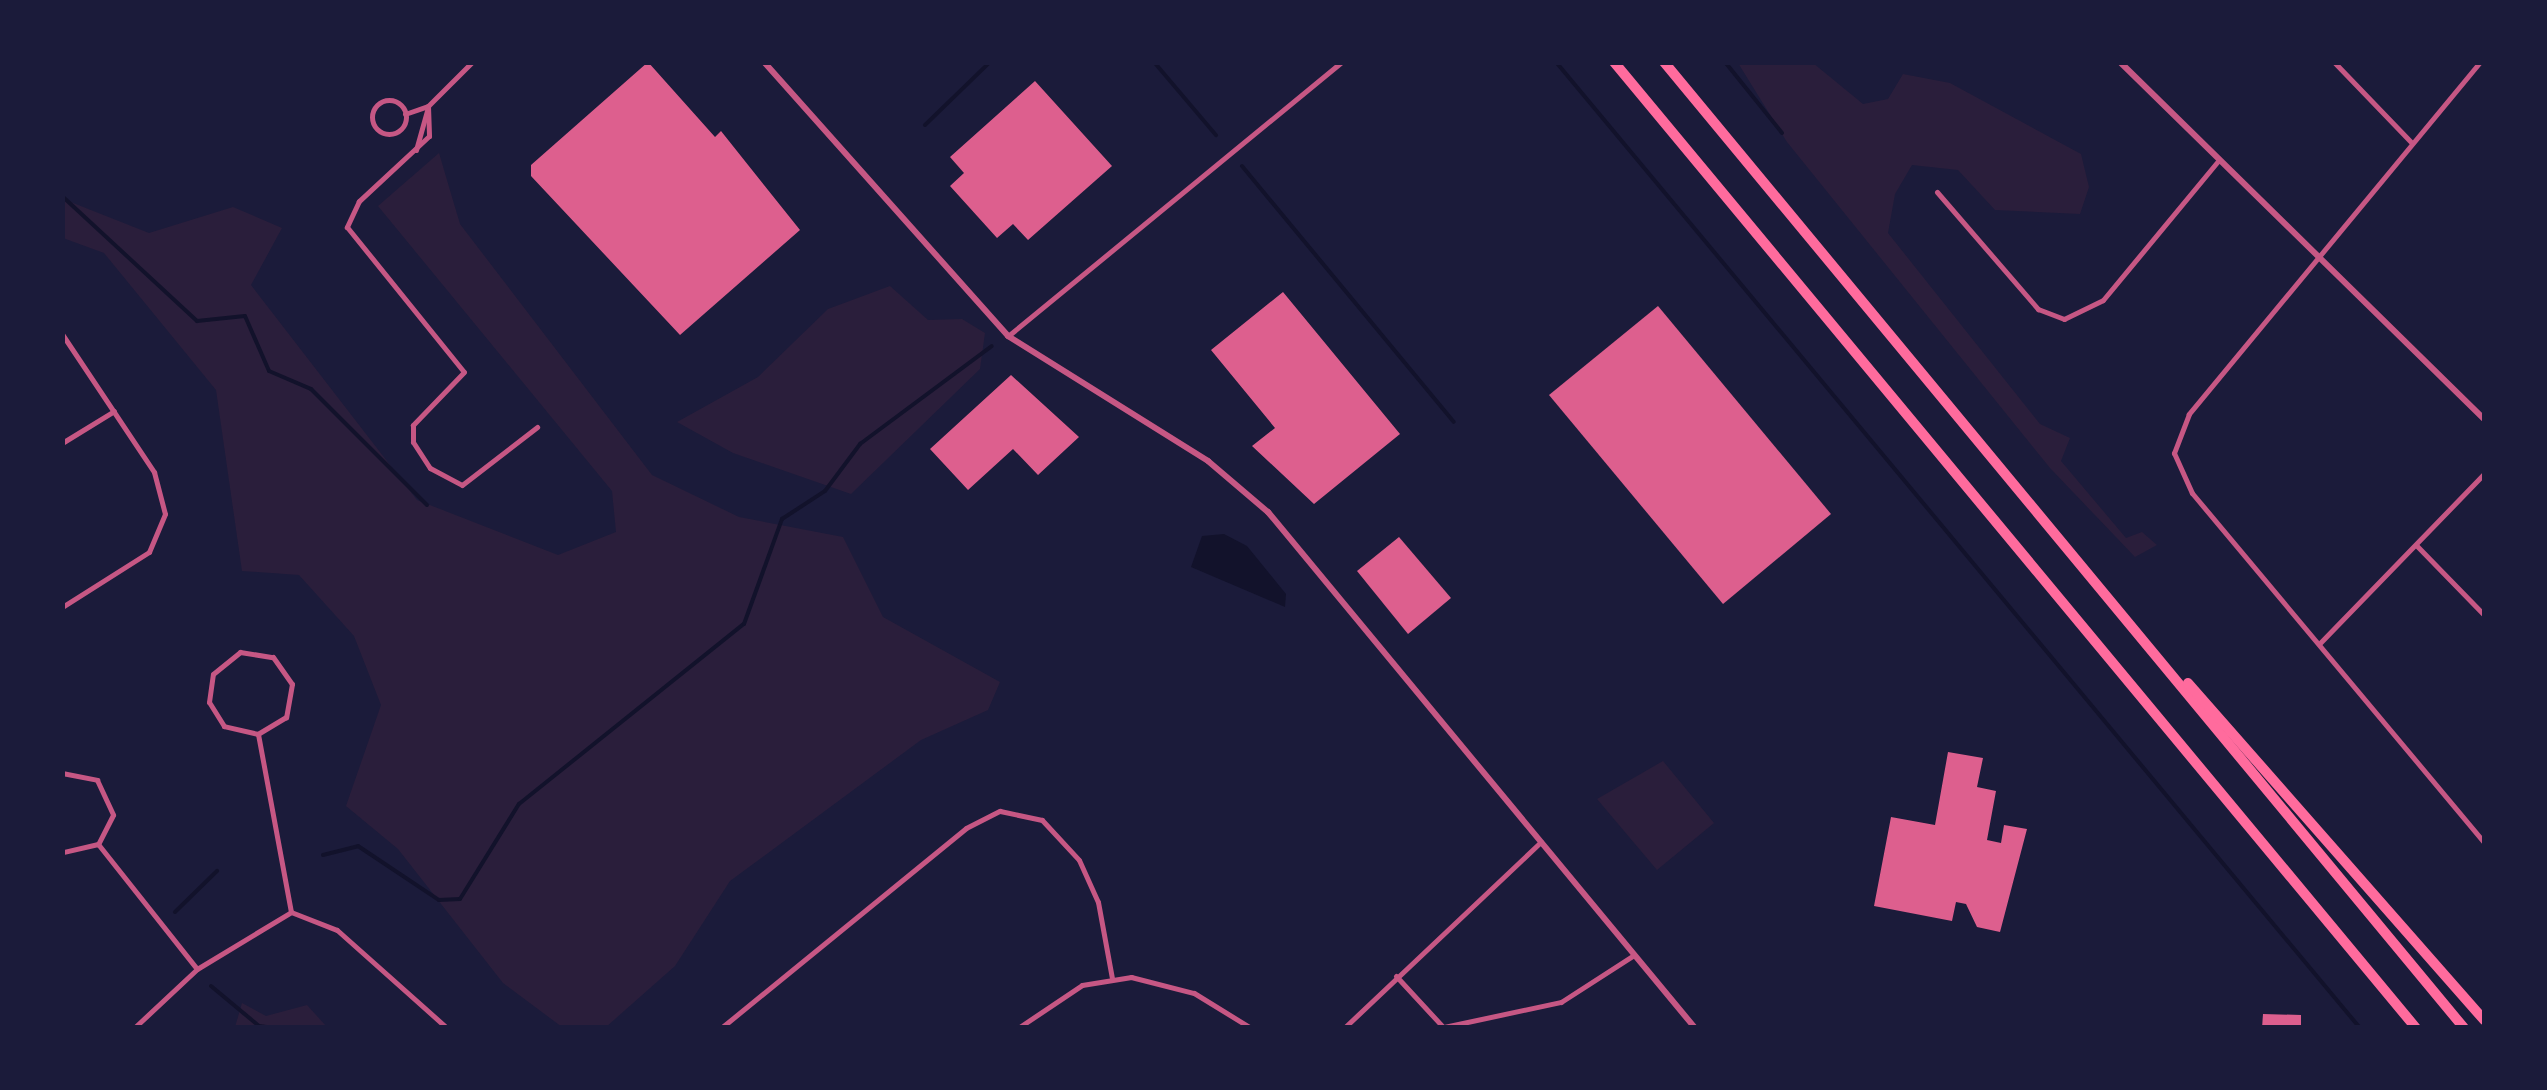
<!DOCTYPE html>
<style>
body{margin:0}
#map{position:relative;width:2547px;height:1090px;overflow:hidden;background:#1b1b3a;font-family:"Open Sans",sans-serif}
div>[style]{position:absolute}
.green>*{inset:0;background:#2a1e3b}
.water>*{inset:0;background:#12122b}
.stream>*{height:4px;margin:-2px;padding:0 2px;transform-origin:2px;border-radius:2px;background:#12122b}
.building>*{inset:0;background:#dd5f8e}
.minor>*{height:5px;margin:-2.5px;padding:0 2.5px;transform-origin:2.5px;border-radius:2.5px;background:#c65784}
.minor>.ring{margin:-2.5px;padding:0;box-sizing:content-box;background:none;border:5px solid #c65784;border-radius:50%}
.tertiary>*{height:6px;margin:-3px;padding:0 3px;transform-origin:3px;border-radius:3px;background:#c65784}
.motorway>*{height:10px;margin:-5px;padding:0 5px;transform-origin:5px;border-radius:5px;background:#ff6b9d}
span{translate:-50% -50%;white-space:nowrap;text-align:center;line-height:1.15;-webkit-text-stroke:9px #1b1b3a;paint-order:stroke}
.frame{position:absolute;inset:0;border:65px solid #1b1b3a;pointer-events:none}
</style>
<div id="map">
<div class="green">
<div style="clip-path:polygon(1738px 63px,1813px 63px,1863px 104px,1888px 99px,1903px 74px,1950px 83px,2081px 154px,2089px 187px,2080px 214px,1995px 210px,1958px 170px,1912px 165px,1895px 194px,1888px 233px,2040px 424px,2070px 438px,2061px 461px,2126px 538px,2142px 532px,2157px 545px,2135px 557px,2050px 468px,1787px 142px)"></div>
<div style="clip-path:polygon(439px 153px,460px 224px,652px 475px,739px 517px,843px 537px,883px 617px,1000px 682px,988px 710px,921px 740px,730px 881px,675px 966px,606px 1027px,562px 1027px,503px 983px,398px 849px,346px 806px,381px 705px,354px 636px,299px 575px,242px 571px,216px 390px,104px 253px,63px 238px,63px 199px,149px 233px,233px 207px,282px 228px,251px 285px,417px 500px,558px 555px,616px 532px,612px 491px,378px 206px)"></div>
<div style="clip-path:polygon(890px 286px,928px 320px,962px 319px,985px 333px,980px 369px,851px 494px,733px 453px,677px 422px,758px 377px,828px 309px)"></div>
<div style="clip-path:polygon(1663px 761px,1714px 823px,1657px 870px,1597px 799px)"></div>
<div style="clip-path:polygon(242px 1003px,266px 1016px,307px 1005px,327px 1027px,235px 1027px)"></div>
</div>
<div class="water">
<div style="clip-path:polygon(1224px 534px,1247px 546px,1286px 594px,1285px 607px,1191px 567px,1202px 536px)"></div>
</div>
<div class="stream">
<div style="left:1154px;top:62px;width:96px;rotate:49.7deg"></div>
<div style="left:1556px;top:62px;width:1257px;rotate:50.23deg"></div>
<div style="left:1725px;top:62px;width:91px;rotate:51.2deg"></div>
<div style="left:925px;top:125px;width:91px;rotate:-44.1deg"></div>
<div style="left:1242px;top:166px;width:332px;rotate:50.4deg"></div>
<div style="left:62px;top:196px;width:184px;rotate:42.8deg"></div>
<div style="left:197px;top:321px;width:48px;rotate:-5.9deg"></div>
<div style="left:245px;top:316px;width:60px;rotate:66.4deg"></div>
<div style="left:269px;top:371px;width:46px;rotate:23.2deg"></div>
<div style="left:311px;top:389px;width:164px;rotate:45deg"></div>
<div style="left:323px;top:855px;width:36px;rotate:-14deg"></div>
<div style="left:358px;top:846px;width:97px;rotate:33.7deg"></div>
<div style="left:439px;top:900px;width:21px;rotate:-3deg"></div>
<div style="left:460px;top:899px;width:112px;rotate:-58.2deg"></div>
<div style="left:519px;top:804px;width:288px;rotate:-38.7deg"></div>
<div style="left:744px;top:624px;width:112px;rotate:-70.1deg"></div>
<div style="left:782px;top:519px;width:51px;rotate:-33.1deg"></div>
<div style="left:825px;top:491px;width:59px;rotate:-53.3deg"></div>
<div style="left:860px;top:444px;width:164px;rotate:-36.6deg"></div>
<div style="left:175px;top:912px;width:59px;rotate:-44.3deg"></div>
<div style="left:211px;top:986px;width:62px;rotate:39.8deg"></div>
<div style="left:259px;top:1026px;width:15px;rotate:8deg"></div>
</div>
<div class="building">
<div style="clip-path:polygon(648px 62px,715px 137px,721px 131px,800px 230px,680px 335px,531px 176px,531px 165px)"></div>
<div style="clip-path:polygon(1035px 81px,1112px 166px,1028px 240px,1013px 224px,997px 238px,950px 186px,964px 173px,950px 157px)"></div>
<div style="clip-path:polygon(1283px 292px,1400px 434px,1314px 504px,1252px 446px,1275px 428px,1211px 350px)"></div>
<div style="clip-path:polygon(1658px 306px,1831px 514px,1723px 604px,1549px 395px)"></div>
<div style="clip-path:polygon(1011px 375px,1079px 437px,1038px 475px,1013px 449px,968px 490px,930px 449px)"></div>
<div style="clip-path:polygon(1399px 537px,1451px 598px,1408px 634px,1357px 571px)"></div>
<div style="clip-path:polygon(1948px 752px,1983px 758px,1977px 787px,1996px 791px,1987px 840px,2001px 843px,2004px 825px,2027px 829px,2000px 932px,1977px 927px,1966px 904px,1956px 902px,1952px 921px,1874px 906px,1891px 817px,1935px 825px)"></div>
<div style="clip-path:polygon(2263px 1014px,2301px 1015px,2301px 1028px,2262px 1028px)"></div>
</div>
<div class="minor">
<div style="left:2334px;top:62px;width:112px;rotate:46.1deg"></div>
<div style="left:2480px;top:62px;width:457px;rotate:129.6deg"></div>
<div style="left:2189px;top:414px;width:42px;rotate:111deg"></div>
<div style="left:2174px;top:453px;width:44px;rotate:65.8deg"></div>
<div style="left:2192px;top:493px;width:455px;rotate:50.1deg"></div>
<div class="ring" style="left:372px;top:100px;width:29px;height:29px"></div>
<div style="left:428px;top:106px;width:30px;rotate:88deg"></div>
<div style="left:429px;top:136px;width:96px;rotate:137.1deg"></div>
<div style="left:359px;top:201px;width:29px;rotate:115deg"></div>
<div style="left:347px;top:227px;width:186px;rotate:51.1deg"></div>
<div style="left:464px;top:372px;width:74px;rotate:133.9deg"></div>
<div style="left:413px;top:425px;width:17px;rotate:90deg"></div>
<div style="left:413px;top:442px;width:31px;rotate:57deg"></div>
<div style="left:430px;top:468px;width:36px;rotate:28deg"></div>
<div style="left:462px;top:485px;width:95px;rotate:-37.7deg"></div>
<div style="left:405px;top:114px;width:24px;rotate:-19deg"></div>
<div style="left:428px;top:106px;width:62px;rotate:-45deg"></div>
<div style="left:416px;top:150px;width:45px;rotate:-74.4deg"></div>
<div style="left:1937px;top:192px;width:155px;rotate:49.2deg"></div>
<div style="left:2038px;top:309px;width:28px;rotate:21deg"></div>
<div style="left:2064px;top:319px;width:43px;rotate:-26deg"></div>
<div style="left:2103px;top:300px;width:182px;rotate:-50.4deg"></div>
<div style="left:62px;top:334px;width:166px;rotate:56.3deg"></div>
<div style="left:154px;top:472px;width:43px;rotate:75.3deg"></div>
<div style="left:165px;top:514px;width:41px;rotate:112.8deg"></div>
<div style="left:149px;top:552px;width:103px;rotate:147.7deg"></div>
<div style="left:1008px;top:336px;width:432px;rotate:-39.4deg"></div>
<div style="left:62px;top:443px;width:61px;rotate:-31.6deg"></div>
<div style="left:2417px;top:546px;width:96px;rotate:45.8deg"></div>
<div style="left:2319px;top:644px;width:237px;rotate:-45.9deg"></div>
<div style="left:258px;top:734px;width:35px;rotate:-167deg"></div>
<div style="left:224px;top:726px;width:28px;rotate:-122deg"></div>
<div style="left:209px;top:702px;width:28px;rotate:-82deg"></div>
<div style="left:213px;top:674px;width:35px;rotate:-39deg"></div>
<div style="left:240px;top:652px;width:33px;rotate:9deg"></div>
<div style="left:273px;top:657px;width:33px;rotate:55deg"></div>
<div style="left:292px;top:684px;width:34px;rotate:100deg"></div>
<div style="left:286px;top:717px;width:33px;rotate:149deg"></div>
<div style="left:258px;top:734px;width:181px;rotate:79.5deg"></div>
<div style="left:62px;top:773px;width:36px;rotate:11deg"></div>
<div style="left:97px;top:780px;width:38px;rotate:65deg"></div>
<div style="left:113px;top:815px;width:33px;rotate:117deg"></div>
<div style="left:98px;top:844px;width:37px;rotate:167deg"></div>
<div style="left:98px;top:844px;width:159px;rotate:51.6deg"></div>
<div style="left:291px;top:912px;width:49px;rotate:21.4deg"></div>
<div style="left:337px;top:930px;width:147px;rotate:41.7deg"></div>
<div style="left:1396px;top:976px;width:71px;rotate:47.3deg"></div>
<div style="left:1444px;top:1027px;width:120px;rotate:-12.1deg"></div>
<div style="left:1561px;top:1002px;width:87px;rotate:-32.8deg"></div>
<div style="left:134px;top:1028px;width:86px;rotate:-43.1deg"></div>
<div style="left:197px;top:969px;width:110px;rotate:-31.2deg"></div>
<div style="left:721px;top:1028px;width:316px;rotate:-39.2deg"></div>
<div style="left:966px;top:828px;width:38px;rotate:-27deg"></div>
<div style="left:1000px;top:811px;width:43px;rotate:12.1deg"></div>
<div style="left:1042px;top:820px;width:54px;rotate:47.2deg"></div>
<div style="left:1079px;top:860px;width:46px;rotate:65.7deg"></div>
<div style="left:1098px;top:902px;width:77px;rotate:79.6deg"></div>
<div style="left:1018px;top:1028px;width:77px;rotate:-33.9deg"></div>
<div style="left:1082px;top:985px;width:50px;rotate:-9.3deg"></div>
<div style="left:1131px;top:977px;width:65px;rotate:14.3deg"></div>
<div style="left:1194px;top:993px;width:67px;rotate:31.6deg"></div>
<div style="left:1344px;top:1028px;width:271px;rotate:-43.4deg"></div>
</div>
<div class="tertiary">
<div style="left:764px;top:62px;width:367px;rotate:48.3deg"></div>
<div style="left:1008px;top:336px;width:236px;rotate:32deg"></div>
<div style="left:1208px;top:461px;width:79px;rotate:40.4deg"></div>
<div style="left:1268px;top:512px;width:670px;rotate:50.39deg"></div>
<div style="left:2120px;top:62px;width:510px;rotate:44.44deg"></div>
</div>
<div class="motorway">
<div style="left:1614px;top:62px;width:1256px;rotate:50.3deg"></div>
<div style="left:1664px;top:62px;width:1254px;rotate:50.37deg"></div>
<div style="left:2188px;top:683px;width:449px;rotate:48.7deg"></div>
</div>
<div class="frame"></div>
</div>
